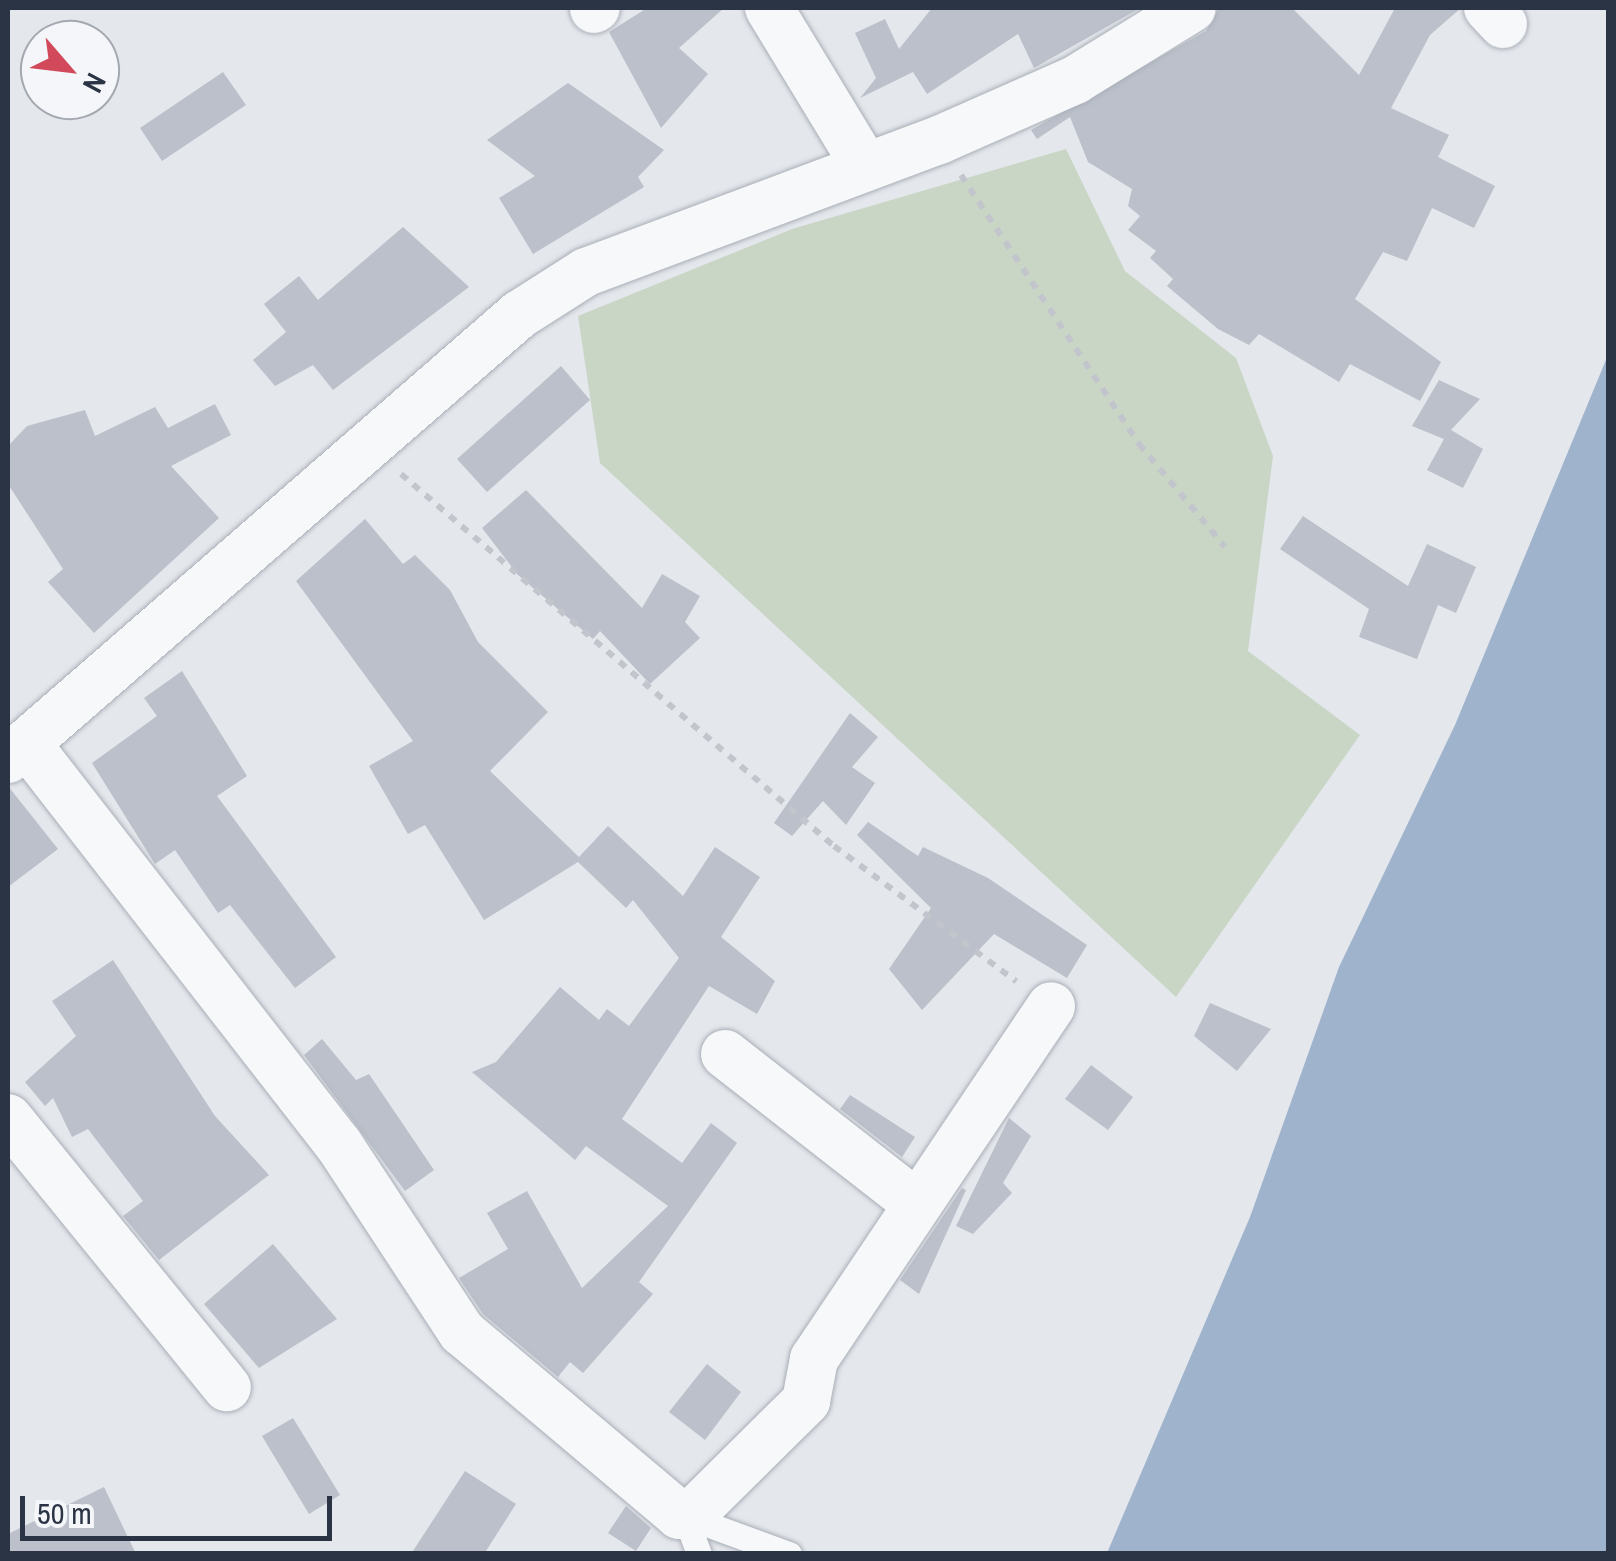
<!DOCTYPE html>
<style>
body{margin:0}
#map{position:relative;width:1616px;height:1561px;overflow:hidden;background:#e4e7ec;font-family:"Archivo Narrow",sans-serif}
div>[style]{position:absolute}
.green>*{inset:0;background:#c9d6c5}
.water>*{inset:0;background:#9fb4cc}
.building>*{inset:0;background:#bbc0ca}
.path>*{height:6px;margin-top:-3px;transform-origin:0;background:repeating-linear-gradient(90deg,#c2c5cb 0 8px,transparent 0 16px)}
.roads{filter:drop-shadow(0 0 2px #a9aeb7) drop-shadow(0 0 2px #a9aeb7)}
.lane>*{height:25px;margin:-12.5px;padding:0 12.5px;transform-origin:12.5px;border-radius:12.5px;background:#f7f8fa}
.street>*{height:48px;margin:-24px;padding:0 24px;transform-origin:24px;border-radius:24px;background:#f7f8fa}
span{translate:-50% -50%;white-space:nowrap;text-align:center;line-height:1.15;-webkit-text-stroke:9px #f4f6f9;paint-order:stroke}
.frame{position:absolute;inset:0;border:10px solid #2b3445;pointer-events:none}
.north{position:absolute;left:20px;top:20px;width:100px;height:100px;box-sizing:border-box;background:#f4f6f9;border:2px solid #a4a8b1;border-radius:50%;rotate:118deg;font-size:28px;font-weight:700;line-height:40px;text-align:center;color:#2b3445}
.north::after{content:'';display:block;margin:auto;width:35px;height:45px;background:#d1495b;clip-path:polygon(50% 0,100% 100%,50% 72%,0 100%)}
.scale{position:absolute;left:20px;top:1496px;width:312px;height:45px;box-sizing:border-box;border:5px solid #2b3445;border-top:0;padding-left:12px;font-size:30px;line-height:35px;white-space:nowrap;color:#2b3445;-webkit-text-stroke:8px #f4f6f9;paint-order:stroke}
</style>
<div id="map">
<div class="green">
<div style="clip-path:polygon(1066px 149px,1125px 271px,1236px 358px,1273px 456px,1248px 651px,1360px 735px,1176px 997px,600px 463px,578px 316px,792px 229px)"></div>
</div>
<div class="water">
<div style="clip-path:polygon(1608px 355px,1608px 1553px,1107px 1553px,1250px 1217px,1339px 967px,1455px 725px)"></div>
</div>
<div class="building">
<div style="clip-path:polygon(647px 8px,724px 8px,679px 48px,708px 74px,661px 128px,609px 32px)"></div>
<div style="clip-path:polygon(932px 8px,1140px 8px,1034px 68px,1018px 34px,927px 94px,913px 72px,860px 98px,876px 78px,855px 33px,885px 19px,899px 49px)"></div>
<div style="clip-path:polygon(1219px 8px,1292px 8px,1359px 75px,1395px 8px,1461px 8px,1430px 35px,1391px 108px,1449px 135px,1438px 157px,1495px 186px,1474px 228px,1432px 208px,1407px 261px,1383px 252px,1355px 299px,1441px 362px,1420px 401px,1350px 364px,1339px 382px,1259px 334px,1249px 345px,1218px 329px,1167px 286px,1173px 279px,1150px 258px,1156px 251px,1128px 230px,1140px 216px,1128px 206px,1132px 189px,1088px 162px,1070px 117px,1037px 139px,1031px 130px,1206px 31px)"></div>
<div style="clip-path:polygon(223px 72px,246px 105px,162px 161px,140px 128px)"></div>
<div style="clip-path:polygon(568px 83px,664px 150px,638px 177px,644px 187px,533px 254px,499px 198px,535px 176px,487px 140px)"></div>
<div style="clip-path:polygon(403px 227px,469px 287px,333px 390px,313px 365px,275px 386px,253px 360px,286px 332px,264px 304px,299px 276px,318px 300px)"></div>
<div style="clip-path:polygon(561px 366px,590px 400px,487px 492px,457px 459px)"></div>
<div style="clip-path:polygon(1439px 380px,1480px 399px,1451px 430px,1483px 449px,1463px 488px,1427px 470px,1444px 439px,1412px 426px)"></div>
<div style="clip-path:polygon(215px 404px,231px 435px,171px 466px,219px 518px,94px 633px,48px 582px,63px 569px,8px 484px,8px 446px,27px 426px,85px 410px,95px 436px,155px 407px,168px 428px)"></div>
<div style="clip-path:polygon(526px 490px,642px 608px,662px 574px,700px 596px,685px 622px,700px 638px,650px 684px,600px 631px,593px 639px,518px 575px,482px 528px)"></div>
<div style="clip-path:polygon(1303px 516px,1408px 586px,1427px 544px,1476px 567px,1456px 613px,1438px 605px,1417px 659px,1359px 637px,1369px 609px,1280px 549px)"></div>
<div style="clip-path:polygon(365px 519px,403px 564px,415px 555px,450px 590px,478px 642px,548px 712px,490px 771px,579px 857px,608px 826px,683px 896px,715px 847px,760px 877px,721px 937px,775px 981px,757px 1014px,709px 986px,622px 1119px,682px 1163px,711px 1123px,737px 1143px,639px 1282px,653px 1294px,583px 1373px,570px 1362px,558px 1377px,483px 1314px,459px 1278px,508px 1249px,487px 1213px,527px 1191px,582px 1288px,668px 1206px,586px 1146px,575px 1160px,472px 1072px,496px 1062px,560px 987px,599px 1020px,607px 1009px,629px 1026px,679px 958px,633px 900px,626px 908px,578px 862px,484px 920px,425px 825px,408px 834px,369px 766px,413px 741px,296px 581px)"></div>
<div style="clip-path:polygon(182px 671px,247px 776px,217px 796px,336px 957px,295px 988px,230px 905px,218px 913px,175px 850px,155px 864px,92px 763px,157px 716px,144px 698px)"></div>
<div style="clip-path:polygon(850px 713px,878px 737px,852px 767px,875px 783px,846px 825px,823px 801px,792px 836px,774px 823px)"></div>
<div style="clip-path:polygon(8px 786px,58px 849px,8px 887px)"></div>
<div style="clip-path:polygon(868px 822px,918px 856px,923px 847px,988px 878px,1087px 945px,1067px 978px,994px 934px,922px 1010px,889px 969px,931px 908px,857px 835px)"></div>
<div style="clip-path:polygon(113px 960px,215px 1116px,269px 1175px,159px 1260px,123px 1216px,143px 1201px,88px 1129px,72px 1137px,53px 1098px,45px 1106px,25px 1082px,76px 1036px,52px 1001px)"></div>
<div style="clip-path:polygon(1210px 1003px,1271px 1029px,1237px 1071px,1194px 1036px)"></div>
<div style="clip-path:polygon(322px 1039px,356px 1080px,369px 1074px,434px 1170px,405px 1191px,304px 1055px)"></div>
<div style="clip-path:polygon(1091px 1065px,1133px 1097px,1108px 1130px,1065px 1099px)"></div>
<div style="clip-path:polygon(850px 1095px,915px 1137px,902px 1157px,840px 1109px)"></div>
<div style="clip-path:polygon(1009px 1118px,1031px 1136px,1003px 1183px,1012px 1193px,973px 1234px,956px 1226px)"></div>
<div style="clip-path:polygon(962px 1188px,966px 1190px,919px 1294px,900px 1280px)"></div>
<div style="clip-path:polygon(273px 1244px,337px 1319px,259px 1368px,204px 1304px)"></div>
<div style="clip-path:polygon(707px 1364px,741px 1392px,705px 1440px,669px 1412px)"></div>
<div style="clip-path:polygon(293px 1418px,340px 1495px,309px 1514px,262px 1436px)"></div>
<div style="clip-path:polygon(465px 1471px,516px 1504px,484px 1554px,411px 1554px)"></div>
<div style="clip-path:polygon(104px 1487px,136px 1554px,8px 1554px,8px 1534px)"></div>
<div style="clip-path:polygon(626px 1506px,651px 1528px,636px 1551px,608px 1533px)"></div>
</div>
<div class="path">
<div style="left:961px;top:175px;width:323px;rotate:56.5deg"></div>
<div style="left:1139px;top:444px;width:134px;rotate:50.1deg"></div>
<div style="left:401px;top:474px;width:571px;rotate:40.67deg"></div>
<div style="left:834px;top:846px;width:227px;rotate:36.6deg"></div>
</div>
<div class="roads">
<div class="lane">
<div style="left:699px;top:1554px;width:40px;rotate:-110.2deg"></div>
<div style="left:685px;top:1516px;width:111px;rotate:20.1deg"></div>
</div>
<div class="street">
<div style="left:769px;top:8px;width:183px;rotate:58.7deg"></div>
<div style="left:1488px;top:8px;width:22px;rotate:47deg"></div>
<div style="left:594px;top:9px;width:2px;rotate:-27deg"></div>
<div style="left:27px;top:744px;width:508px;rotate:52.12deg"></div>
<div style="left:339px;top:1145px;width:224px;rotate:56.7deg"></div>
<div style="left:462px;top:1332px;width:284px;rotate:40.1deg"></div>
<div style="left:679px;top:1515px;width:15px;rotate:-11deg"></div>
<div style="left:694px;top:1512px;width:158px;rotate:-44.7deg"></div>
<div style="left:806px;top:1401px;width:43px;rotate:-79.2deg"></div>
<div style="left:814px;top:1359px;width:425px;rotate:-56.1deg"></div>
<div style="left:8px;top:759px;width:678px;rotate:-41deg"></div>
<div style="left:520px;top:314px;width:78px;rotate:-32.5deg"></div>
<div style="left:586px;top:272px;width:377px;rotate:-20.5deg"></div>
<div style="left:939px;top:140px;width:149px;rotate:-23.8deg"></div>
<div style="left:1075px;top:80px;width:137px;rotate:-31.6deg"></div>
<div style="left:725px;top:1054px;width:239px;rotate:38deg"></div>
<div style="left:8px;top:1118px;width:347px;rotate:50.9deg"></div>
</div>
</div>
<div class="frame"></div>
<div class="north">N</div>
<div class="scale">50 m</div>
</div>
